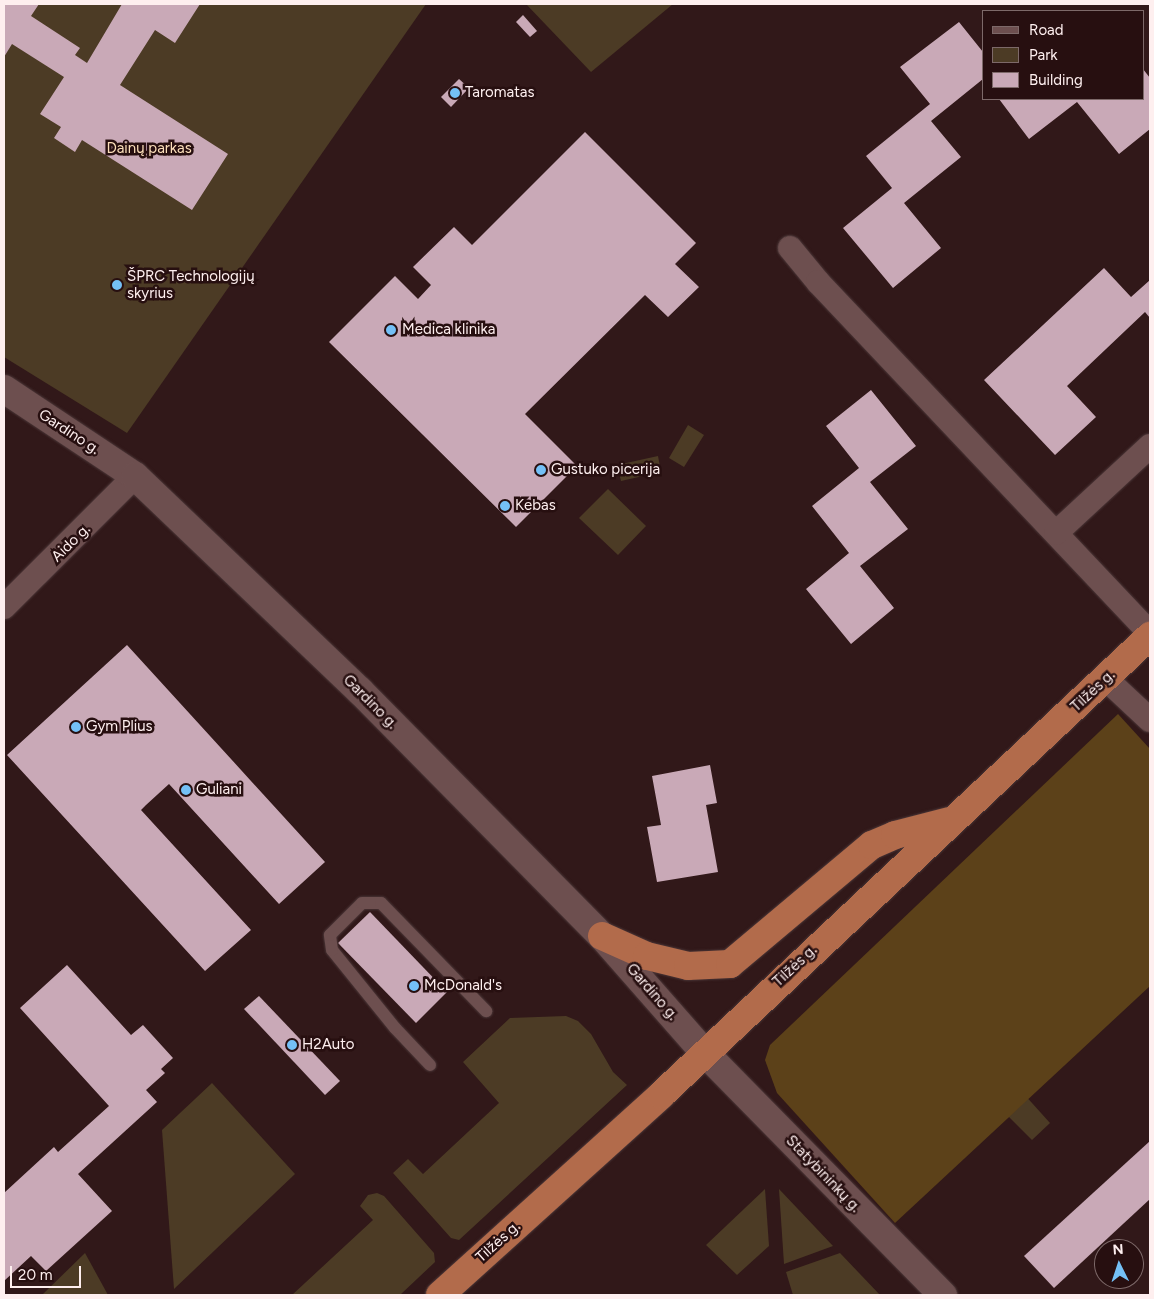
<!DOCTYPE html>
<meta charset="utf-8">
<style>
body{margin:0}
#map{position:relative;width:1154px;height:1299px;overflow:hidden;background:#311819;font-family:Figtree,sans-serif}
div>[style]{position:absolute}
.green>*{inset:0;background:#4c3b25}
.forest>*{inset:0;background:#5c4119}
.building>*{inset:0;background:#c9a9b7}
.roads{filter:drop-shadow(0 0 1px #4b3738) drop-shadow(0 0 1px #4b3738)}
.service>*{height:12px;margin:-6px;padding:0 6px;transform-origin:6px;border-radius:6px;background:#6d4f4f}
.minor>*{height:24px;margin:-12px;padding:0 12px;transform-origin:12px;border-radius:12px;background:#6d4f4f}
.secondary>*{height:28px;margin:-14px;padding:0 14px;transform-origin:14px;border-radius:14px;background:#6d4f4f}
.trunk>*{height:28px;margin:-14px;padding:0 14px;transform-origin:14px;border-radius:14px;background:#b26b4b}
.dots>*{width:14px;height:14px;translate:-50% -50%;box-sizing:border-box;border:2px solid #270f10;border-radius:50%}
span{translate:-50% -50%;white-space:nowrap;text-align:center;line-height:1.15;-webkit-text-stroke:5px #270f10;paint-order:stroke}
.poi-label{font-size:15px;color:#feefef}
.left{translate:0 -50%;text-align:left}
.park-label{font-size:15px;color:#fcdfba}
.street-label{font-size:15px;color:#feefef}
.frame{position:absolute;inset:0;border:5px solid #feefef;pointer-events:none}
.legend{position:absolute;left:982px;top:10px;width:162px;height:90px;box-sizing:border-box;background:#270f10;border:1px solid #7d6969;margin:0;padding:6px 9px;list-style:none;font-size:15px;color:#feefef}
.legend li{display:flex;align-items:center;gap:10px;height:25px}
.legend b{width:25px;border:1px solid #7d6969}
.north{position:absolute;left:1094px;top:1239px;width:50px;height:50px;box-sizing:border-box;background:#270f10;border:1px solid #7d6969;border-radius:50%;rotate:356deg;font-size:14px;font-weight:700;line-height:20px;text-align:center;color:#feefef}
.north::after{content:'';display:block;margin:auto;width:18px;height:22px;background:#74c0f6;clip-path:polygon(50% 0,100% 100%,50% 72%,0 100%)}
.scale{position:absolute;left:10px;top:1266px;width:71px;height:22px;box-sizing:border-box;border:2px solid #feefef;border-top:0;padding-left:6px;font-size:15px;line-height:18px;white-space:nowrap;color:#feefef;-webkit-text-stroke:4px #270f10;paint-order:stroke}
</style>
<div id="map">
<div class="green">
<div style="clip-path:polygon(4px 4px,426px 4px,127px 433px,4px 357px)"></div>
<div style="clip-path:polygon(526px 4px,673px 4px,591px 72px)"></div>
<div style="clip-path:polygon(688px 425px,704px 435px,684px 467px,669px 458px)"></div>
<div style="clip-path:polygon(658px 456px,661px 472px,621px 481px,617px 465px)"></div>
<div style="clip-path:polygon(608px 489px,646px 526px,618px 555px,579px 518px)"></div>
<div style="clip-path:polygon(566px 1016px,578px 1021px,591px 1034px,613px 1072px,627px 1085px,459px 1240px,451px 1238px,393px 1173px,408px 1159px,423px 1174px,499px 1103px,463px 1062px,510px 1018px)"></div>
<div style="clip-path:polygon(212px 1083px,295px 1174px,174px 1289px,162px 1130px)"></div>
<div style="clip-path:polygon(1023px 1093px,1050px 1123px,1032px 1140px,1003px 1111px)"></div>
<div style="clip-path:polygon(765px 1189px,769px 1246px,737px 1275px,706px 1245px)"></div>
<div style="clip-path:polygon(779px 1189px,833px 1246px,784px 1264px)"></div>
<div style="clip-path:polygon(377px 1193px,384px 1196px,434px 1253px,435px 1262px,400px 1295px,292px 1295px,373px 1220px,360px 1206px,368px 1195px)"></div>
<div style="clip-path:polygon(85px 1253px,108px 1295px,42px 1295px)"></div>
<div style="clip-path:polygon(840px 1253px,880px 1295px,793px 1295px,786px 1272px)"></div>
</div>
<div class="forest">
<div style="clip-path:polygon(1118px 714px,1150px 749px,1150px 986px,895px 1223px,777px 1093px,765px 1060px,770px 1045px)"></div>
</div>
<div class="building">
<div style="clip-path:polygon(4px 4px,39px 4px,31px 16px,80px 48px,75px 55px,87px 63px,122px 4px,200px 4px,175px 43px,155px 30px,120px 85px,228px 154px,192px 210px,82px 140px,75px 152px,54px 138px,61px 127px,40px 114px,64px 77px,12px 44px,4px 57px)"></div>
<div style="clip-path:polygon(523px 15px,537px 31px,530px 37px,516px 22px)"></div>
<div style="clip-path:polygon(959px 22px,983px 52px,983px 79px,931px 121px,961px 157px,904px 203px,941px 248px,893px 288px,843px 228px,892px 188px,866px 156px,930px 104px,900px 67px)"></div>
<div style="clip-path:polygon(1143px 69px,1150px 78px,1150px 129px,1119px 154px,1077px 102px,1029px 139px,999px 99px,1143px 99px)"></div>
<div style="clip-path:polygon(459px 79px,469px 88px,451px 107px,441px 97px)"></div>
<div style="clip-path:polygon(585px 132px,696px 243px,675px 264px,699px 287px,668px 317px,645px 295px,525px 414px,577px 466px,516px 527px,329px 342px,395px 276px,418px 299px,431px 285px,413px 267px,454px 227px,472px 245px)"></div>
<div style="clip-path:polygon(1104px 268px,1131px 297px,1150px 280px,1150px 318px,1145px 312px,1067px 386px,1096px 417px,1055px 455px,984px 380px)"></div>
<div style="clip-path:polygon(871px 390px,916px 446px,870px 482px,908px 529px,860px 566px,894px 608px,851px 644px,806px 589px,849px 553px,812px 506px,859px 468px,826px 426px)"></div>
<div style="clip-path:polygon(127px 645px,325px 862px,279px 904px,169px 784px,146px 805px,141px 810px,251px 930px,205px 971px,7px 755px)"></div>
<div style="clip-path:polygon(710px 765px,717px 803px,706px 805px,718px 872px,657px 882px,647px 827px,661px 825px,652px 776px)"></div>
<div style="clip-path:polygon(370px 912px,447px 992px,416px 1023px,338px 943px)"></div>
<div style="clip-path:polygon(67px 965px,131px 1035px,143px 1025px,173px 1058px,161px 1069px,165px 1073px,146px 1090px,157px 1102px,78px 1174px,112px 1211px,46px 1271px,31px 1256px,4px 1281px,4px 1193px,54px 1147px,58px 1152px,109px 1106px,20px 1008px)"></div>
<div style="clip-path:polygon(259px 996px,340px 1081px,325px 1095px,244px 1009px)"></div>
<div style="clip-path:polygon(1150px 1141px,1150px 1199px,1054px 1288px,1024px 1256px)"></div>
</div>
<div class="roads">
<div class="service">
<div style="left:430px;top:1065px;width:51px;rotate:-133.4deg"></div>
<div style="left:395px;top:1028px;width:100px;rotate:-128.9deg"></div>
<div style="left:332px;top:950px;width:15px;rotate:-98deg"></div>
<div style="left:330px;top:935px;width:45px;rotate:-45deg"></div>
<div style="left:362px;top:903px;width:19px"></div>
<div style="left:381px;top:903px;width:151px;rotate:45.8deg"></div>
</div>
<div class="minor">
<div style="left:790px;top:248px;width:44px;rotate:50.5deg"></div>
<div style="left:818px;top:282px;width:483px;rotate:46.6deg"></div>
<div style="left:1056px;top:533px;width:128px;rotate:-42.8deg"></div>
<div style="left:4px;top:607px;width:185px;rotate:-45deg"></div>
<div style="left:1106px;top:679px;width:60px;rotate:43deg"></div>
</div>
<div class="secondary">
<div style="left:4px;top:389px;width:157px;rotate:33.6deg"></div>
<div style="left:135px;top:476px;width:311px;rotate:43.7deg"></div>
<div style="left:360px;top:691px;width:344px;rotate:45.4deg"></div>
<div style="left:602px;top:936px;width:154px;rotate:48.7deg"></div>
<div style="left:704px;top:1052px;width:341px;rotate:45.5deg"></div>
</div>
<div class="trunk">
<div style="left:602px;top:936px;width:49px;rotate:24deg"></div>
<div style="left:647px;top:956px;width:42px;rotate:13.7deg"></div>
<div style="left:688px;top:966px;width:42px;rotate:-2.7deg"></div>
<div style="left:730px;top:964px;width:185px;rotate:-40deg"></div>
<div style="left:872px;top:845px;width:25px;rotate:-23deg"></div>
<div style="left:895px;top:835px;width:56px;rotate:-14.5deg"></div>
<div style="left:440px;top:1295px;width:298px;rotate:-42.1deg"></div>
<div style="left:661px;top:1095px;width:671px;rotate:-43.19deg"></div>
</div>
</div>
<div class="dots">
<div style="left:455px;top:93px;background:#74c0f6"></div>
<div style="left:117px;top:285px;background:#74c0f6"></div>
<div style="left:391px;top:330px;background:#74c0f6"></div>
<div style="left:541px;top:470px;background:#74c0f6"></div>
<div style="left:505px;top:506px;background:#74c0f6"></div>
<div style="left:76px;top:727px;background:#74c0f6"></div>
<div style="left:186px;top:790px;background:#74c0f6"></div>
<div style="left:414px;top:986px;background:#74c0f6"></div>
<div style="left:292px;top:1045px;background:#74c0f6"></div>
</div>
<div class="poi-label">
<span class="left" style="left:465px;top:93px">Taromatas</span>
<span class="left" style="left:127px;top:285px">ŠPRC Technologijų<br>skyrius</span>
<span class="left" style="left:402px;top:330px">Medica klinika</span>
<span class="left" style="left:551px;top:470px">Gustuko picerija</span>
<span class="left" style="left:515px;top:506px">Kebas</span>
<span class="left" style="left:86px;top:727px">Gym Plius</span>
<span class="left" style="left:196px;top:790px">Guliani</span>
<span class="left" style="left:424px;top:986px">McDonald's</span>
<span class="left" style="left:302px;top:1045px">H2Auto</span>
</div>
<div class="park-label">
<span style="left:149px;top:149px">Dainų parkas</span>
</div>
<div class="street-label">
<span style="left:69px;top:432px;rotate:33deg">Gardino g.</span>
<span style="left:71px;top:543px;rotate:-44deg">Aido g.</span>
<span style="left:1093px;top:691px;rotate:-43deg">Tilžės g.</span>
<span style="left:370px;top:702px;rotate:45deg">Gardino g.</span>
<span style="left:795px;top:966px;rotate:-43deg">Tilžės g.</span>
<span style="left:652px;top:992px;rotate:49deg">Gardino g.</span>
<span style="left:823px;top:1174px;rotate:46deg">Statybininkų g.</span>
<span style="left:498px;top:1242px;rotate:-42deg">Tilžės g.</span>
</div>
<div class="frame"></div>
<ul class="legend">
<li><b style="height:6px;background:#6d4f4f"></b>Road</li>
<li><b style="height:14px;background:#4c3b25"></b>Park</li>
<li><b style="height:14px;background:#c9a9b7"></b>Building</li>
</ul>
<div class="north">N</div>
<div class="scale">20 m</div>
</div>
